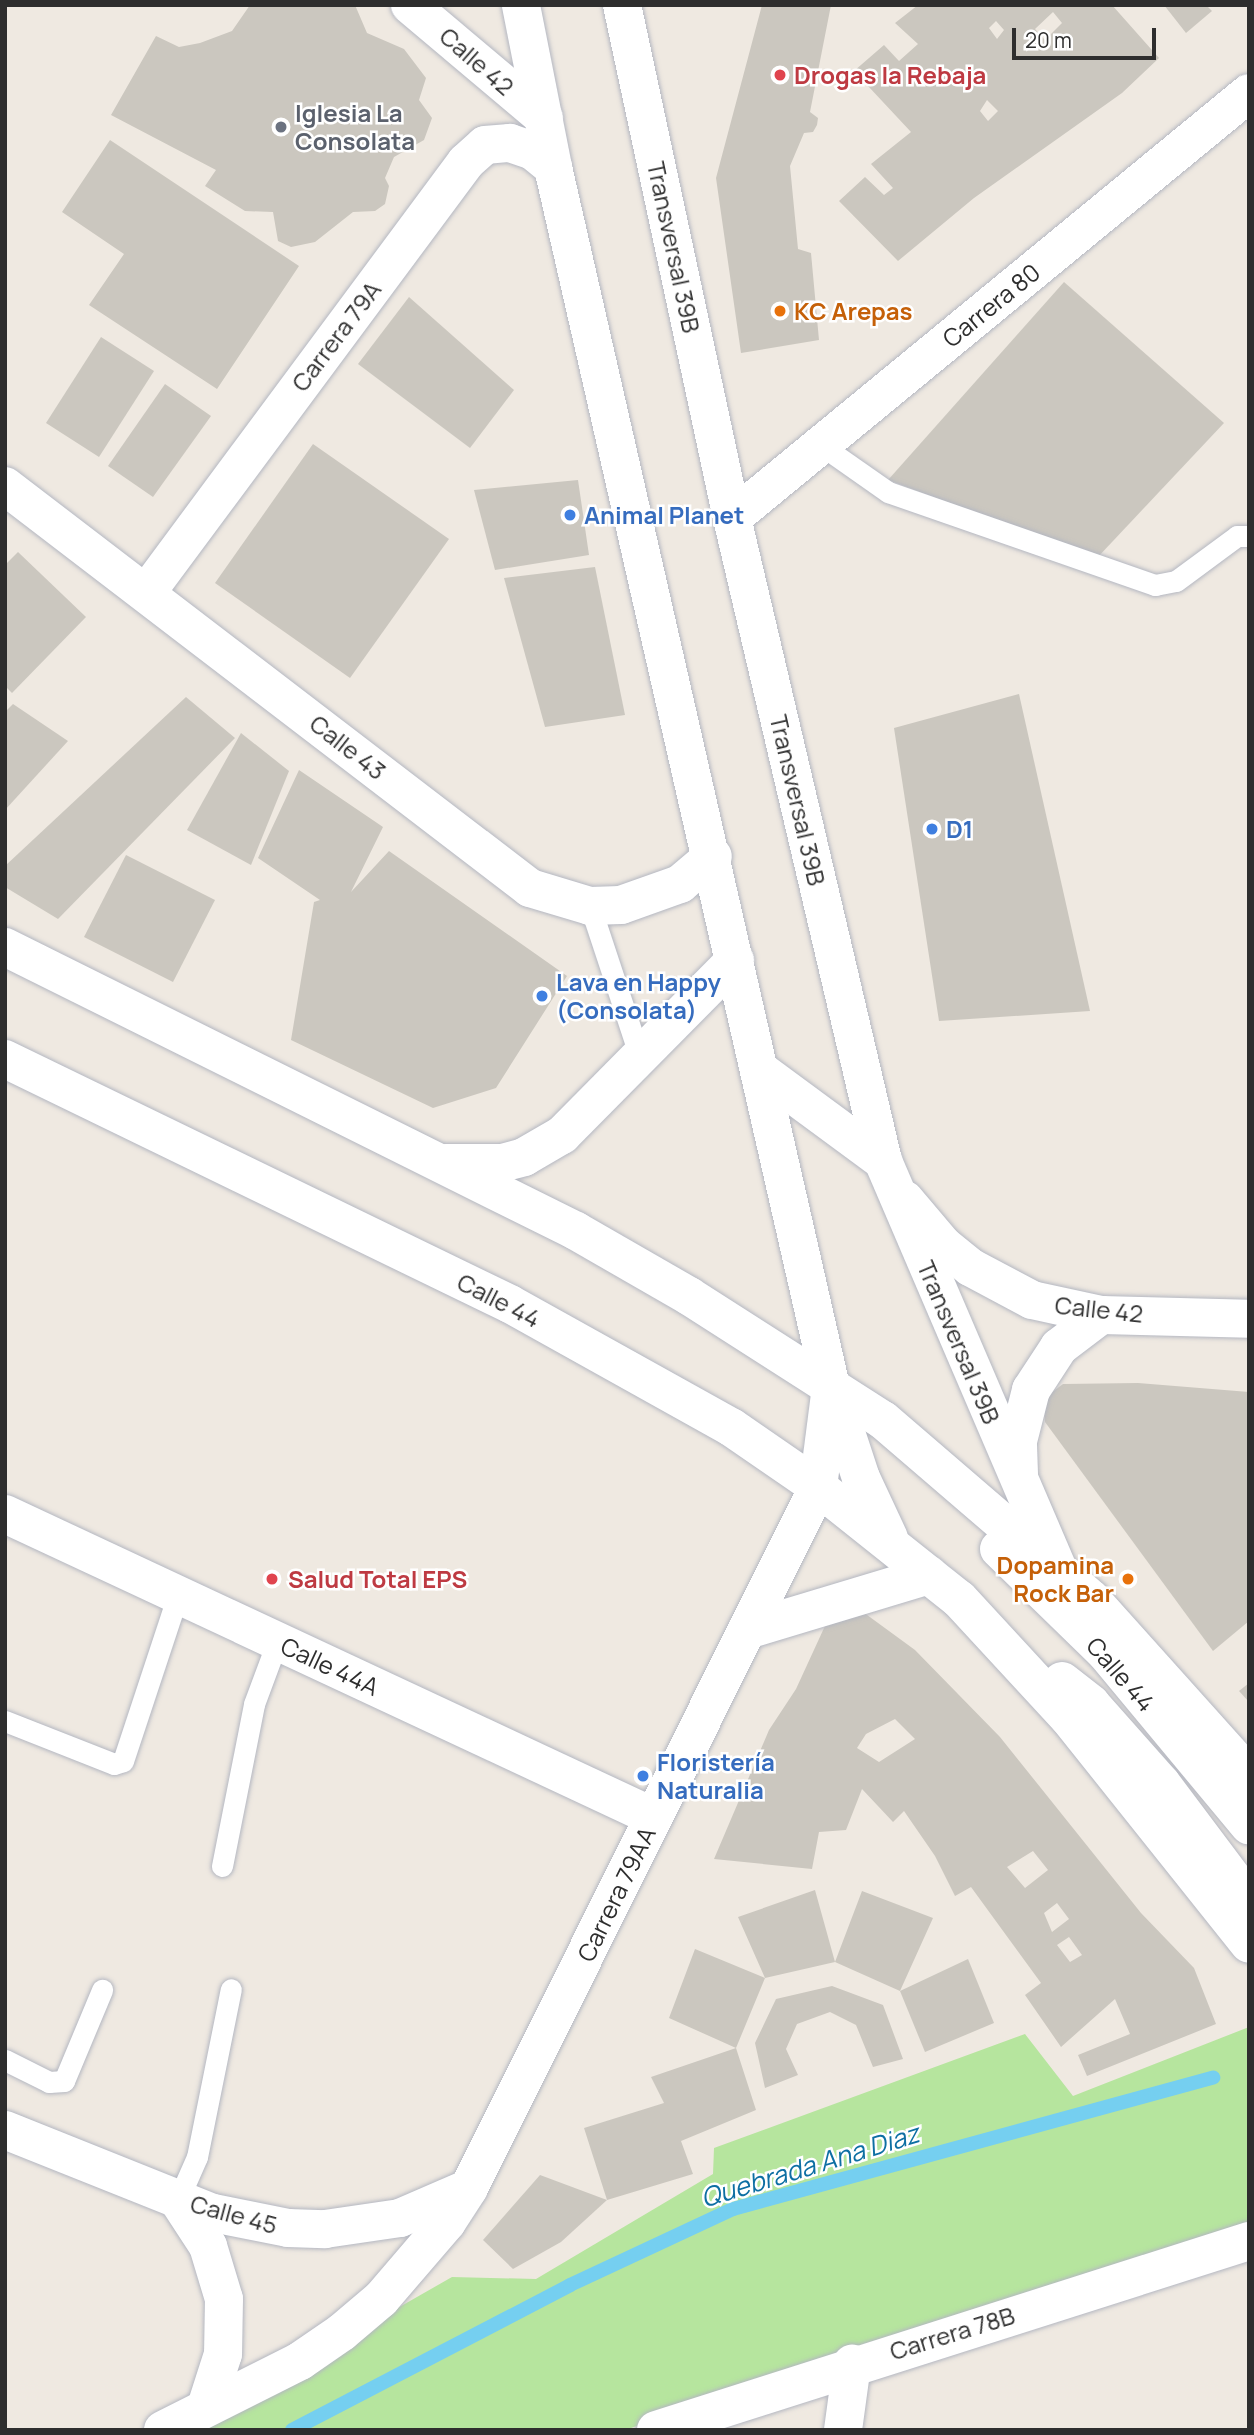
<!DOCTYPE html>
<meta charset="utf-8">
<style>
body{margin:0}
#map{position:relative;width:1254px;height:2435px;overflow:hidden;background:#efe9e1;font-family:Manrope,sans-serif}
div>[style]{position:absolute}
.green>*{inset:0;background:#b6e59e}
.stream>*{height:14px;margin:-7px;padding:0 7px;transform-origin:7px;border-radius:7px;background:#75cff0}
.building>*{inset:0;background:#cbc7bf}
.roads{filter:drop-shadow(0 0 2px #b4b7c1) drop-shadow(0 0 2px #b4b7c1)}
.lane>*{height:21px;margin:-10.5px;padding:0 10.5px;transform-origin:10.5px;border-radius:10.5px;background:#fff}
.street>*{height:38px;margin:-19px;padding:0 19px;transform-origin:19px;border-radius:19px;background:#fff}
.secondary>*{height:38px;margin:-19px;padding:0 19px;transform-origin:19px;border-radius:19px;background:#fff}
.dots>*{width:19px;height:19px;translate:-50% -50%;box-sizing:border-box;border:4px solid #fff;border-radius:50%}
span{translate:-50% -50%;white-space:nowrap;text-align:center;line-height:1.15;-webkit-text-stroke:5px #fff;paint-order:stroke}
.street-label{font-size:24px;color:#2e2e2e}
.health-label{font-size:24px;color:#be3a42;font-weight:700}
.left{translate:0 -50%;text-align:left}
.worship-label{font-size:24px;color:#5b616d;font-weight:700}
.food-label{font-size:24px;color:#c56008;font-weight:700}
.right{translate:-100% -50%;text-align:right}
.shop-label{font-size:24px;color:#366cbe;font-weight:700}
.water-label{font-size:26px;color:#0d6fa3;font-style:italic}
.frame{position:absolute;inset:0;border:7px solid #2e2e2e;pointer-events:none}
.scale{position:absolute;left:1012px;top:28px;width:144px;height:32px;box-sizing:border-box;border:4px solid #2e2e2e;border-top:0;padding-left:9px;font-size:21px;line-height:24px;white-space:nowrap;color:#2e2e2e;-webkit-text-stroke:5px #fff;paint-order:stroke}
</style>
<div id="map">
<div class="green">
<div style="clip-path:polygon(1249px 2027px,1249px 2222px,625px 2430px,184px 2430px,452px 2277px,536px 2279px,713px 2174px,714px 2148px,1025px 2034px,1073px 2096px)"></div>
</div>
<div class="stream">
<div style="left:292px;top:2430px;width:314px;rotate:-27.5deg"></div>
<div style="left:570px;top:2285px;width:180px;rotate:-25deg"></div>
<div style="left:733px;top:2209px;width:498px;rotate:-15.3deg"></div>
</div>
<div class="building">
<div style="clip-path:polygon(250px 5px,355px 5px,367px 33px,404px 49px,426px 78px,419px 100px,432px 118px,424px 140px,394px 157px,385px 178px,389px 186px,385px 204px,375px 211px,353px 212px,315px 242px,291px 247px,278px 241px,273px 212px,245px 211px,205px 186px,216px 170px,111px 115px,156px 36px,179px 47px,200px 43px,232px 31px)"></div>
<div style="clip-path:polygon(762px 5px,831px 5px,810px 112px,818px 118px,817px 125px,813px 132px,804px 133px,790px 166px,798px 249px,811px 253px,819px 340px,741px 353px,716px 178px)"></div>
<div style="clip-path:polygon(evenodd,918px 5px,1112px 5px,1159px 58px,1122px 93px,974px 198px,898px 261px,839px 201px,865px 177px,884px 195px,893px 188px,871px 164px,911px 132px,854px 71px,884px 45px,899px 61px,918px 44px,895px 23px,918px 5px,1053px 12px,1062px 23px,1045px 40px,1035px 29px,1053px 12px,918px 5px,996px 21px,1004px 30px,997px 39px,989px 28px,996px 21px,918px 5px,987px 100px,998px 111px,988px 121px,980px 111px,987px 100px)"></div>
<div style="clip-path:polygon(1164px 5px,1206px 5px,1212px 11px,1186px 33px)"></div>
<div style="clip-path:polygon(110px 140px,299px 266px,217px 389px,89px 305px,124px 254px,62px 212px)"></div>
<div style="clip-path:polygon(1064px 282px,1224px 423px,1097px 558px,888px 480px)"></div>
<div style="clip-path:polygon(409px 297px,514px 390px,470px 448px,358px 364px)"></div>
<div style="clip-path:polygon(101px 337px,154px 371px,99px 457px,46px 423px)"></div>
<div style="clip-path:polygon(165px 384px,211px 416px,153px 497px,108px 466px)"></div>
<div style="clip-path:polygon(313px 444px,449px 539px,350px 678px,215px 583px)"></div>
<div style="clip-path:polygon(578px 480px,589px 555px,495px 570px,474px 490px)"></div>
<div style="clip-path:polygon(18px 552px,86px 617px,12px 693px,5px 686px,5px 565px)"></div>
<div style="clip-path:polygon(595px 567px,625px 715px,545px 727px,504px 578px)"></div>
<div style="clip-path:polygon(1019px 694px,1090px 1011px,939px 1021px,894px 728px)"></div>
<div style="clip-path:polygon(186px 697px,235px 738px,58px 919px,5px 887px,5px 866px)"></div>
<div style="clip-path:polygon(13px 704px,68px 741px,5px 810px,5px 712px)"></div>
<div style="clip-path:polygon(241px 733px,289px 771px,251px 865px,187px 830px)"></div>
<div style="clip-path:polygon(299px 770px,383px 827px,351px 892px,389px 851px,567px 976px,496px 1088px,433px 1108px,291px 1040px,314px 902px,320px 900px,258px 858px)"></div>
<div style="clip-path:polygon(126px 855px,215px 900px,173px 982px,84px 937px)"></div>
<div style="clip-path:polygon(1138px 1383px,1249px 1392px,1249px 1621px,1213px 1651px,1045px 1422px,1043px 1399px,1063px 1384px)"></div>
<div style="clip-path:polygon(evenodd,863px 1612px,915px 1650px,1000px 1737px,1141px 1913px,1194px 1968px,1216px 2024px,1087px 2076px,1078px 2055px,1130px 2034px,1115px 1999px,1061px 2047px,1025px 1995px,1041px 1983px,971px 1887px,955px 1896px,935px 1856px,904px 1811px,893px 1822px,862px 1789px,846px 1830px,819px 1832px,812px 1869px,714px 1859px,769px 1730px,796px 1689px,830px 1615px,863px 1612px,895px 1719px,915px 1739px,879px 1762px,857px 1748px,866px 1734px,895px 1719px,863px 1612px,1033px 1851px,1048px 1870px,1025px 1888px,1007px 1867px,1033px 1851px,863px 1612px,1057px 1903px,1069px 1919px,1052px 1932px,1044px 1913px,1057px 1903px,863px 1612px,1069px 1937px,1082px 1955px,1070px 1962px,1057px 1945px,1069px 1937px)"></div>
<div style="clip-path:polygon(1249px 1683px,1249px 1702px,1239px 1691px)"></div>
<div style="clip-path:polygon(815px 1890px,835px 1962px,862px 1891px,933px 1918px,900px 1991px,835px 1962px,765px 1978px,738px 1917px)"></div>
<div style="clip-path:polygon(695px 1949px,765px 1978px,736px 2048px,756px 2110px,681px 2141px,693px 2174px,607px 2200px,584px 2128px,664px 2103px,651px 2077px,736px 2048px,669px 2018px)"></div>
<div style="clip-path:polygon(968px 1959px,994px 2023px,925px 2052px,900px 1991px)"></div>
<div style="clip-path:polygon(832px 1986px,883px 2005px,903px 2059px,873px 2067px,856px 2025px,830px 2012px,797px 2024px,786px 2049px,798px 2075px,765px 2088px,755px 2043px,776px 1999px)"></div>
<div style="clip-path:polygon(540px 2175px,607px 2200px,561px 2242px,513px 2269px,483px 2240px)"></div>
</div>
<div class="roads">
<div class="lane">
<div style="left:821px;top:445px;width:82px;rotate:35deg"></div>
<div style="left:888px;top:492px;width:283px;rotate:19.2deg"></div>
<div style="left:1155px;top:585px;width:21px;rotate:-11deg"></div>
<div style="left:1176px;top:581px;width:76px;rotate:-36.4deg"></div>
<div style="left:1237px;top:536px;width:12px"></div>
<div style="left:590px;top:906px;width:159px;rotate:71.7deg"></div>
<div style="left:5px;top:1721px;width:117px;rotate:21.5deg"></div>
<div style="left:114px;top:1764px;width:9px;rotate:-18deg"></div>
<div style="left:123px;top:1761px;width:175px;rotate:-71.7deg"></div>
<div style="left:222px;top:1866px;width:165px;rotate:-78.8deg"></div>
<div style="left:254px;top:1704px;width:66px;rotate:-69.6deg"></div>
<div style="left:5px;top:2060px;width:49px;rotate:26.6deg"></div>
<div style="left:49px;top:2082px;width:15px;rotate:-4deg"></div>
<div style="left:64px;top:2081px;width:99px;rotate:-67.3deg"></div>
<div style="left:178px;top:2200px;width:47px;rotate:-66.2deg"></div>
<div style="left:197px;top:2157px;width:171px;rotate:-78.6deg"></div>
</div>
<div class="street">
<div style="left:410px;top:5px;width:175px;rotate:40.1deg"></div>
<div style="left:147px;top:592px;width:535px;rotate:-53.43deg"></div>
<div style="left:466px;top:162px;width:25px;rotate:-42deg"></div>
<div style="left:485px;top:145px;width:25px;rotate:-5deg"></div>
<div style="left:510px;top:143px;width:24px;rotate:19deg"></div>
<div style="left:533px;top:151px;width:26px;rotate:39deg"></div>
<div style="left:905px;top:1200px;width:59px;rotate:49.8deg"></div>
<div style="left:943px;top:1245px;width:35px;rotate:39deg"></div>
<div style="left:970px;top:1267px;width:70px;rotate:28deg"></div>
<div style="left:1032px;top:1300px;width:71px;rotate:12.3deg"></div>
<div style="left:1101px;top:1315px;width:148px;rotate:1.5deg"></div>
<div style="left:5px;top:1514px;width:716px;rotate:25.03deg"></div>
<div style="left:5px;top:2130px;width:224px;rotate:21.8deg"></div>
<div style="left:213px;top:2213px;width:76px;rotate:11.3deg"></div>
<div style="left:288px;top:2228px;width:37px;rotate:2deg"></div>
<div style="left:325px;top:2229px;width:76px;rotate:-8.3deg"></div>
<div style="left:400px;top:2218px;width:75px;rotate:-23.5deg"></div>
<div style="left:843px;top:2430px;width:67px;rotate:-82.2deg"></div>
</div>
<div class="secondary">
<div style="left:622px;top:5px;width:525px;rotate:77.9deg"></div>
<div style="left:732px;top:518px;width:660px;rotate:76.78deg"></div>
<div style="left:883px;top:1161px;width:444px;rotate:66.8deg"></div>
<div style="left:5px;top:486px;width:661px;rotate:37.44deg"></div>
<div style="left:530px;top:888px;width:63px;rotate:16.7deg"></div>
<div style="left:590px;top:906px;width:31px;rotate:-2deg"></div>
<div style="left:621px;top:905px;width:63px;rotate:-19.6deg"></div>
<div style="left:680px;top:884px;width:43px;rotate:-40.3deg"></div>
<div style="left:732px;top:518px;width:669px;rotate:-39.42deg"></div>
<div style="left:5px;top:947px;width:638px;rotate:26.44deg"></div>
<div style="left:576px;top:1231px;width:130px;rotate:29.9deg"></div>
<div style="left:689px;top:1296px;width:230px;rotate:32.6deg"></div>
<div style="left:883px;top:1420px;width:274px;rotate:40.7deg"></div>
<div style="left:1091px;top:1599px;width:237px;rotate:48.1deg"></div>
<div style="left:5px;top:1059px;width:561px;rotate:25.88deg"></div>
<div style="left:510px;top:1304px;width:253px;rotate:29.1deg"></div>
<div style="left:731px;top:1427px;width:106px;rotate:34.6deg"></div>
<div style="left:818px;top:1487px;width:180px;rotate:38.5deg"></div>
<div style="left:959px;top:1599px;width:161px;rotate:47.3deg"></div>
<div style="left:1068px;top:1717px;width:290px;rotate:51.4deg"></div>
<div style="left:761px;top:1071px;width:152px;rotate:36.4deg"></div>
<div style="left:446px;top:1163px;width:56px"></div>
<div style="left:502px;top:1163px;width:23px;rotate:-15deg"></div>
<div style="left:524px;top:1157px;width:44px;rotate:-30.1deg"></div>
<div style="left:562px;top:1135px;width:246px;rotate:-45.3deg"></div>
<div style="left:835px;top:1399px;width:83px;rotate:71.8deg"></div>
<div style="left:861px;top:1478px;width:66px;rotate:65deg"></div>
<div style="left:1019px;top:1474px;width:33px;rotate:-92deg"></div>
<div style="left:1018px;top:1441px;width:53px;rotate:-75.7deg"></div>
<div style="left:1031px;top:1390px;width:51px;rotate:-56.9deg"></div>
<div style="left:1059px;top:1347px;width:53px;rotate:-37.3deg"></div>
<div style="left:999px;top:1549px;width:149px;rotate:44.2deg"></div>
<div style="left:1106px;top:1653px;width:224px;rotate:50.3deg"></div>
<div style="left:747px;top:1630px;width:190px;rotate:-16.8deg"></div>
<div style="left:1062px;top:1681px;width:37px;rotate:38deg"></div>
<div style="left:1091px;top:1704px;width:106px;rotate:48.5deg"></div>
<div style="left:1161px;top:1783px;width:146px;rotate:53.1deg"></div>
<div style="left:178px;top:2200px;width:55px;rotate:56.9deg"></div>
<div style="left:208px;top:2246px;width:55px;rotate:73.2deg"></div>
<div style="left:224px;top:2299px;width:55px;rotate:91deg"></div>
<div style="left:223px;top:2354px;width:56px;rotate:107.8deg"></div>
<div style="left:163px;top:2430px;width:153px;rotate:-26.7deg"></div>
<div style="left:300px;top:2361px;width:51px;rotate:-34.6deg"></div>
<div style="left:342px;top:2332px;width:51px;rotate:-40.2deg"></div>
<div style="left:381px;top:2299px;width:101px;rotate:-49.4deg"></div>
<div style="left:447px;top:2222px;width:40px;rotate:-57.1deg"></div>
<div style="left:469px;top:2188px;width:783px;rotate:-63.53deg"></div>
<div style="left:818px;top:1487px;width:101px;rotate:-82.6deg"></div>
<div style="left:831px;top:1387px;width:1251px;rotate:-102.84deg"></div>
<div style="left:553px;top:167px;width:165px;rotate:-101.2deg"></div>
<div style="left:656px;top:2430px;width:622px;rotate:-17.68deg"></div>
</div>
</div>
<div class="dots">
<div style="left:780px;top:75px;background:#e0444e"></div>
<div style="left:281px;top:127px;background:#6b7280"></div>
<div style="left:780px;top:311px;background:#e8710a"></div>
<div style="left:570px;top:515px;background:#3f7fe0"></div>
<div style="left:932px;top:829px;background:#3f7fe0"></div>
<div style="left:542px;top:996px;background:#3f7fe0"></div>
<div style="left:272px;top:1579px;background:#e0444e"></div>
<div style="left:1128px;top:1579px;background:#e8710a"></div>
<div style="left:643px;top:1776px;background:#3f7fe0"></div>
</div>
<div class="street-label">
<span style="left:477px;top:61px;rotate:41deg">Calle 42</span>
<span style="left:674px;top:247px;rotate:78deg">Transversal 39B</span>
<span style="left:991px;top:305px;rotate:-39deg">Carrera 80</span>
<span style="left:336px;top:336px;rotate:-53deg">Carrera 79A</span>
<span style="left:348px;top:747px;rotate:38deg">Calle 43</span>
<span style="left:798px;top:800px;rotate:77deg">Transversal 39B</span>
<span style="left:499px;top:1300px;rotate:27deg">Calle 44</span>
<span style="left:1099px;top:1309px;rotate:6deg">Calle 42</span>
<span style="left:959px;top:1342px;rotate:67deg">Transversal 39B</span>
<span style="left:330px;top:1666px;rotate:25deg">Calle 44A</span>
<span style="left:1121px;top:1674px;rotate:49deg">Calle 44</span>
<span style="left:616px;top:1894px;rotate:-64deg">Carrera 79AA</span>
<span style="left:234px;top:2214px;rotate:15deg">Calle 45</span>
<span style="left:952px;top:2333px;rotate:-17deg">Carrera 78B</span>
</div>
<div class="health-label">
<span class="left" style="left:794px;top:75px">Drogas la Rebaja</span>
<span class="left" style="left:288px;top:1579px">Salud Total EPS</span>
</div>
<div class="worship-label">
<span class="left" style="left:295px;top:127px">Iglesia La<br>Consolata</span>
</div>
<div class="food-label">
<span class="left" style="left:794px;top:311px">KC Arepas</span>
<span class="right" style="left:1114px;top:1579px">Dopamina<br>Rock Bar</span>
</div>
<div class="shop-label">
<span class="left" style="left:584px;top:515px">Animal Planet</span>
<span class="left" style="left:946px;top:829px">D1</span>
<span class="left" style="left:556px;top:996px">Lava en Happy<br>(Consolata)</span>
<span class="left" style="left:657px;top:1776px">Floristería<br>Naturalia</span>
</div>
<div class="water-label">
<span style="left:810px;top:2166px;rotate:-17deg">Quebrada Ana Diaz</span>
</div>
<div class="frame"></div>
<div class="scale">20 m</div>
</div>
